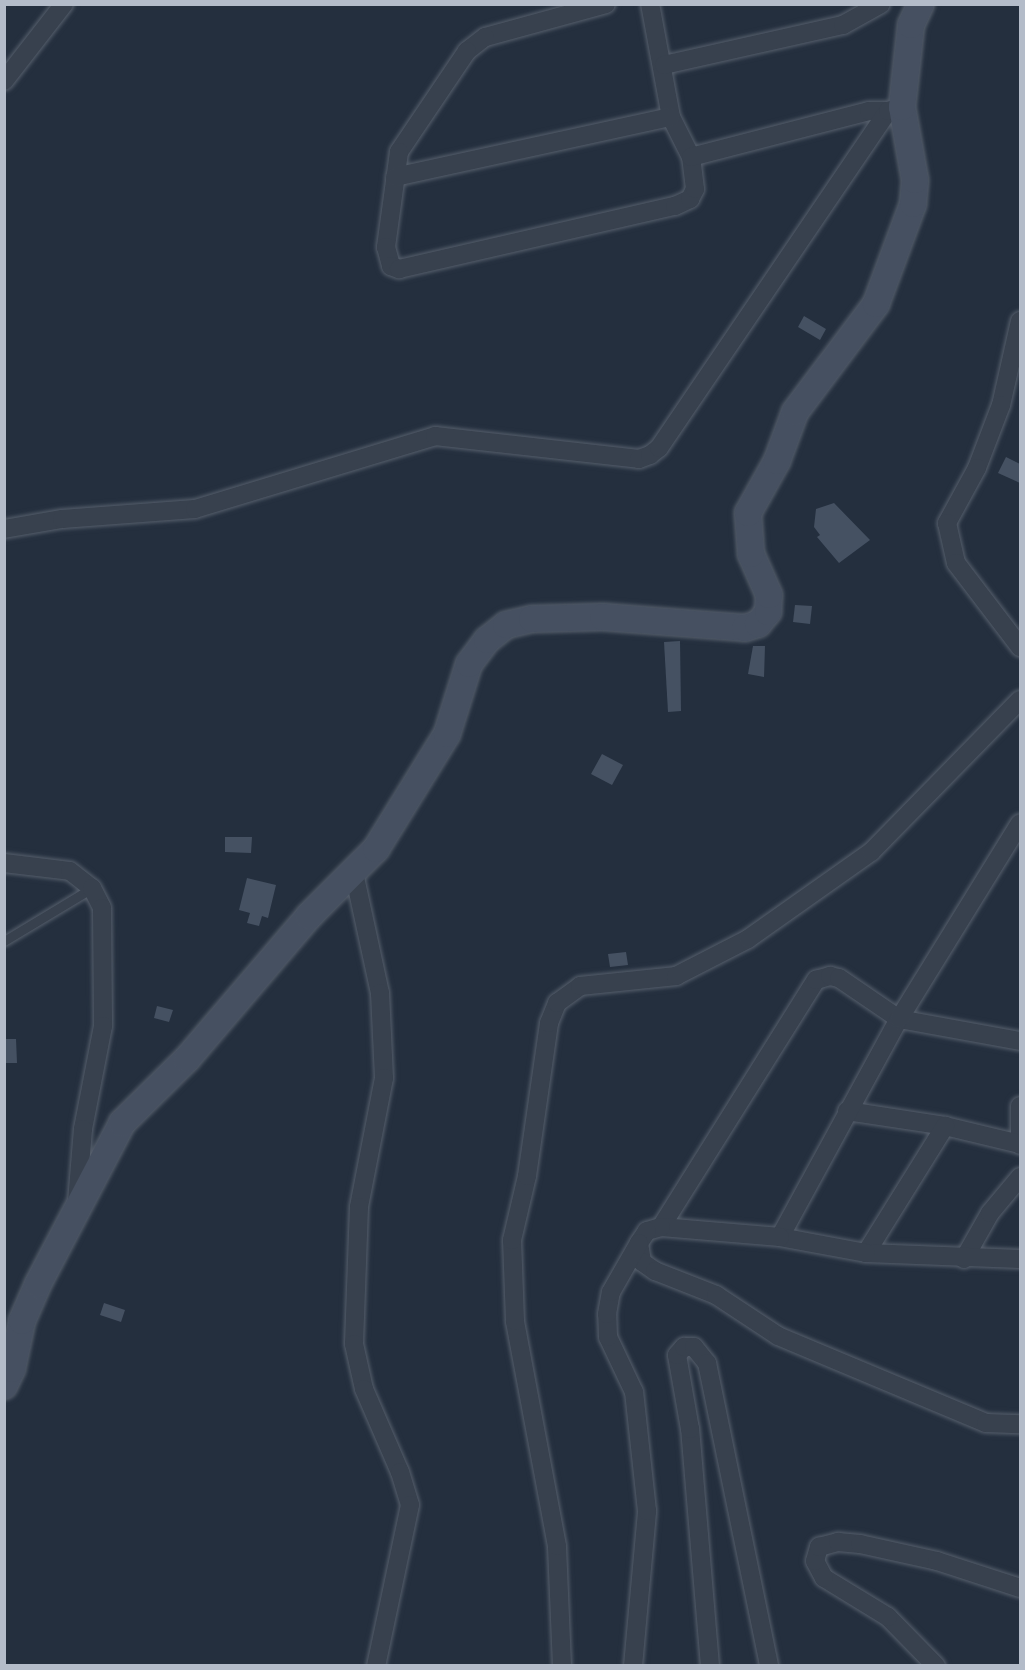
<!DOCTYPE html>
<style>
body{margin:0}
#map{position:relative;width:1025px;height:1670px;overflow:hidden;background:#242f3e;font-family:"Exo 2",sans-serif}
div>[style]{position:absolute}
.building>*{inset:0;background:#455162}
.roads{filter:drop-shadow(0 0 2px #565f6c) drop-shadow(0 0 2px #565f6c)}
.lane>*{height:9px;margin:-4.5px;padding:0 4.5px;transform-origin:4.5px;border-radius:4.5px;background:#38414e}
.street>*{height:18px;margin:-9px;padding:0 9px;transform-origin:9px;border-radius:9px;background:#38414e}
.secondary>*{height:26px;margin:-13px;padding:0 13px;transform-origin:13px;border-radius:13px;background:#465061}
span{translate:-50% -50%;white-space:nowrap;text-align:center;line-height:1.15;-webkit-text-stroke:4.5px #1d2633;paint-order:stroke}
.frame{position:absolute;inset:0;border:6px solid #b4bcc9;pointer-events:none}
</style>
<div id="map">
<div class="building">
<div style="clip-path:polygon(804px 316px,826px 329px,820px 340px,798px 327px)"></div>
<div style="clip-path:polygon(1006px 457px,1020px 464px,1020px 483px,998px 473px)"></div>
<div style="clip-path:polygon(834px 503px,870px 540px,839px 563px,817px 537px,820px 535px,814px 527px,816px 509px)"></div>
<div style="clip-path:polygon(795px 605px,812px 606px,810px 624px,793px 622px)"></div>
<div style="clip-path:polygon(680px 641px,681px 711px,668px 712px,664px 642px)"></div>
<div style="clip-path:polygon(753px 646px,765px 646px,764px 677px,748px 674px)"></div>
<div style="clip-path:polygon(602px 754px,623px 765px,612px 785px,591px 774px)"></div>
<div style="clip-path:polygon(225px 837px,252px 837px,251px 853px,225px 852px)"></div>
<div style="clip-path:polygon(247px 878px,276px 885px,268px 918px,262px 916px,259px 926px,247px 923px,250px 913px,239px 910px)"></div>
<div style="clip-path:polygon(626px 952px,628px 965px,610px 967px,608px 954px)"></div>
<div style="clip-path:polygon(157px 1006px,173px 1010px,169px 1022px,154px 1018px)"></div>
<div style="clip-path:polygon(4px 1039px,16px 1039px,17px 1063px,4px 1063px)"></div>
<div style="clip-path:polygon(104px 1303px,125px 1310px,121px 1322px,100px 1315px)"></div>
</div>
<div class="roads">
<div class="lane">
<div style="left:4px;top:941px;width:103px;rotate:-31.1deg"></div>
</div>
<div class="street">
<div style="left:606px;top:4px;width:125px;rotate:164.7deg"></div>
<div style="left:485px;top:37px;width:23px;rotate:142deg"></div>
<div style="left:467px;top:51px;width:122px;rotate:124deg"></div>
<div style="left:399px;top:152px;width:96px;rotate:97.8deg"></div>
<div style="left:386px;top:247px;width:20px;rotate:75deg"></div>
<div style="left:391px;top:266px;width:9px;rotate:21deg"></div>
<div style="left:399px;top:269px;width:283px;rotate:-12.9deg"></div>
<div style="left:675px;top:206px;width:17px;rotate:-25deg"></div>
<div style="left:690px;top:199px;width:11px;rotate:-63deg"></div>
<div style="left:695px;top:189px;width:32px;rotate:-97deg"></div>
<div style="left:691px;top:157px;width:45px;rotate:-116.6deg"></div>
<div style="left:671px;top:117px;width:115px;rotate:-100.5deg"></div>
<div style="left:664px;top:65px;width:183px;rotate:-12.6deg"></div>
<div style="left:843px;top:25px;width:43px;rotate:-28.9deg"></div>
<div style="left:4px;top:81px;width:98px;rotate:-52.1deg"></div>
<div style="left:691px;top:157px;width:184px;rotate:-14.5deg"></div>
<div style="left:869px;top:111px;width:19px"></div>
<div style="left:395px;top:177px;width:282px;rotate:-12.3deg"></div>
<div style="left:1020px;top:321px;width:86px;rotate:102.7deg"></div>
<div style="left:1001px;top:405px;width:67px;rotate:110.9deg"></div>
<div style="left:977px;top:468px;width:63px;rotate:118.6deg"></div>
<div style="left:947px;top:523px;width:41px;rotate:77.3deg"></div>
<div style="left:956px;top:563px;width:106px;rotate:52.7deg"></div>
<div style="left:4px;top:529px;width:59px;rotate:-9.8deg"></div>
<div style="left:62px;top:519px;width:133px;rotate:-4.3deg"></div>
<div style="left:195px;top:509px;width:251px;rotate:-16.9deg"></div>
<div style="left:435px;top:436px;width:205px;rotate:6.4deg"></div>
<div style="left:639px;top:459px;width:12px;rotate:-20deg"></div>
<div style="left:650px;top:455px;width:11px;rotate:-38deg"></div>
<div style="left:659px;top:448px;width:407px;rotate:-55.8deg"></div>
<div style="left:888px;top:111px;width:15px;rotate:-16deg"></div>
<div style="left:4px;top:863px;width:66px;rotate:6.9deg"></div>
<div style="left:70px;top:871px;width:28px;rotate:38deg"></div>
<div style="left:92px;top:888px;width:22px;rotate:63deg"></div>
<div style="left:102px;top:908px;width:118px;rotate:89.5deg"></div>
<div style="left:103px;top:1026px;width:105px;rotate:101deg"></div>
<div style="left:83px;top:1129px;width:73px;rotate:94.7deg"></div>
<div style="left:354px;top:873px;width:123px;rotate:77.8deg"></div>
<div style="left:380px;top:993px;width:85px;rotate:87.3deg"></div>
<div style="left:384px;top:1078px;width:131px;rotate:101deg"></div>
<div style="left:359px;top:1207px;width:137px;rotate:92.1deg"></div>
<div style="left:354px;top:1344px;width:46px;rotate:77.5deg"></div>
<div style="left:364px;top:1389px;width:90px;rotate:66.6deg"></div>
<div style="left:400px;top:1472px;width:34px;rotate:73deg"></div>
<div style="left:410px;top:1505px;width:165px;rotate:101.9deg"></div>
<div style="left:1020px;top:1106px;width:39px;rotate:90deg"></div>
<div style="left:847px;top:1111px;width:99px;rotate:8.7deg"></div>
<div style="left:945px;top:1126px;width:77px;rotate:13.5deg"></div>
<div style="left:661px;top:1227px;width:292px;rotate:-57.9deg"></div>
<div style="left:816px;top:980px;width:15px;rotate:-16deg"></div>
<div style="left:830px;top:976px;width:9px;rotate:13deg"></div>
<div style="left:839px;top:978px;width:73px;rotate:34.3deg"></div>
<div style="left:899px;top:1019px;width:123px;rotate:10.3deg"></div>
<div style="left:780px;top:1237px;width:248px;rotate:-61.4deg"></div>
<div style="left:899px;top:1019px;width:230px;rotate:-58.3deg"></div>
<div style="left:866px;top:1253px;width:150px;rotate:-58.1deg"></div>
<div style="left:964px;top:1259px;width:53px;rotate:-60.5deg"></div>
<div style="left:990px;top:1213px;width:47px;rotate:-50.2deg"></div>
<div style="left:1020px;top:1259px;width:154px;rotate:-177.8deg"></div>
<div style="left:866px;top:1253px;width:87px;rotate:-169.5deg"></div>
<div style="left:780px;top:1237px;width:119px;rotate:-175.2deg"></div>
<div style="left:661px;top:1227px;width:15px;rotate:164deg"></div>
<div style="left:647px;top:1231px;width:14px;rotate:124deg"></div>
<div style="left:639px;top:1243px;width:19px;rotate:81deg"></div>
<div style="left:642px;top:1262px;width:16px;rotate:35deg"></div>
<div style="left:655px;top:1271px;width:66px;rotate:21.5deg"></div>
<div style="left:716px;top:1295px;width:74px;rotate:33.5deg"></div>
<div style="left:778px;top:1336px;width:225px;rotate:22.7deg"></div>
<div style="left:986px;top:1423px;width:34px;rotate:2deg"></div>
<div style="left:562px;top:1666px;width:120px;rotate:-92.4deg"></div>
<div style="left:557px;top:1546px;width:229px;rotate:-100.6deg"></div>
<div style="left:515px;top:1321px;width:81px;rotate:-92.1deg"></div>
<div style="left:512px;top:1240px;width:66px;rotate:-76.8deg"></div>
<div style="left:527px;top:1176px;width:155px;rotate:-81.8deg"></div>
<div style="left:549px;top:1023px;width:22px;rotate:-68deg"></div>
<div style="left:557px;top:1003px;width:29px;rotate:-36deg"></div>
<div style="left:580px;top:986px;width:97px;rotate:-5.9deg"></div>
<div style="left:676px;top:976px;width:81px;rotate:-27.2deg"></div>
<div style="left:748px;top:939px;width:151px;rotate:-35.3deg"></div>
<div style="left:871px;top:852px;width:213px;rotate:-45.6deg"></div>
<div style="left:633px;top:1666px;width:156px;rotate:-84.8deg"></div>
<div style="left:647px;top:1511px;width:120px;rotate:-96.2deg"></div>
<div style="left:634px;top:1392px;width:61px;rotate:-115.3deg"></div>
<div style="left:608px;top:1337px;width:23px;rotate:-92deg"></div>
<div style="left:607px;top:1314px;width:22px;rotate:-80deg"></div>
<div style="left:611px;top:1292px;width:56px;rotate:-60.3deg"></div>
<div style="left:710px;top:1666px;width:238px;rotate:-94.8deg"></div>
<div style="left:690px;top:1429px;width:75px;rotate:-100deg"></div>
<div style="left:677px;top:1355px;width:11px;rotate:-49deg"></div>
<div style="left:684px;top:1347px;width:10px"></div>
<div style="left:694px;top:1347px;width:21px;rotate:51deg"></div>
<div style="left:707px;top:1363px;width:309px;rotate:78.4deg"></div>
<div style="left:936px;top:1666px;width:69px;rotate:-134.4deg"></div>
<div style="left:888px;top:1617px;width:75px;rotate:-148.6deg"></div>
<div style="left:824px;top:1578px;width:19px;rotate:-118deg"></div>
<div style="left:815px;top:1561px;width:15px;rotate:-74deg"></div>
<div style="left:819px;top:1547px;width:20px;rotate:-15deg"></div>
<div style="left:838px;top:1542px;width:22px;rotate:5deg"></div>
<div style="left:860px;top:1544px;width:79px;rotate:12.4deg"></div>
<div style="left:937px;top:1561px;width:87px;rotate:18deg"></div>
</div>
<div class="secondary">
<div style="left:4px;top:1386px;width:19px;rotate:-65deg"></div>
<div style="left:12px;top:1369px;width:49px;rotate:-78.2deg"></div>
<div style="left:22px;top:1321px;width:40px;rotate:-66.6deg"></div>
<div style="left:38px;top:1284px;width:182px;rotate:-62.4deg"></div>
<div style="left:122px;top:1123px;width:91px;rotate:-44.6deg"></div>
<div style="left:187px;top:1059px;width:188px;rotate:-49.5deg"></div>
<div style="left:309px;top:916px;width:95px;rotate:-45deg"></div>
<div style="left:376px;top:849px;width:135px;rotate:-58.3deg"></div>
<div style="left:447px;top:734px;width:73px;rotate:-72.6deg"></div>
<div style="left:469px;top:664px;width:30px;rotate:-53deg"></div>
<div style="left:487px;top:640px;width:24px;rotate:-38deg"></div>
<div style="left:506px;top:625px;width:27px;rotate:-13deg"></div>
<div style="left:532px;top:619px;width:71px;rotate:-1.6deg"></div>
<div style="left:603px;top:617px;width:142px;rotate:4.4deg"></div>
<div style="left:745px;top:628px;width:14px;rotate:-17deg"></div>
<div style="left:758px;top:624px;width:16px;rotate:-50deg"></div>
<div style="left:768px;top:612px;width:17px;rotate:-87deg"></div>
<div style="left:769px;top:595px;width:45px;rotate:-113.7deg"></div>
<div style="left:751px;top:554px;width:41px;rotate:-94.2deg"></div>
<div style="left:748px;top:513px;width:60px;rotate:-60.9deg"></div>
<div style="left:777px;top:461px;width:52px;rotate:-69.8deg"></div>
<div style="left:795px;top:412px;width:135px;rotate:-53.1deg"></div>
<div style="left:876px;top:304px;width:107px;rotate:-69.7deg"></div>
<div style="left:913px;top:204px;width:24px;rotate:-85deg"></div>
<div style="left:915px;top:180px;width:74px;rotate:-100.1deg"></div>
<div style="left:902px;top:107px;width:82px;rotate:-83.7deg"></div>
<div style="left:911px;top:25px;width:23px;rotate:-65deg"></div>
</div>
</div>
<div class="frame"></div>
</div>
